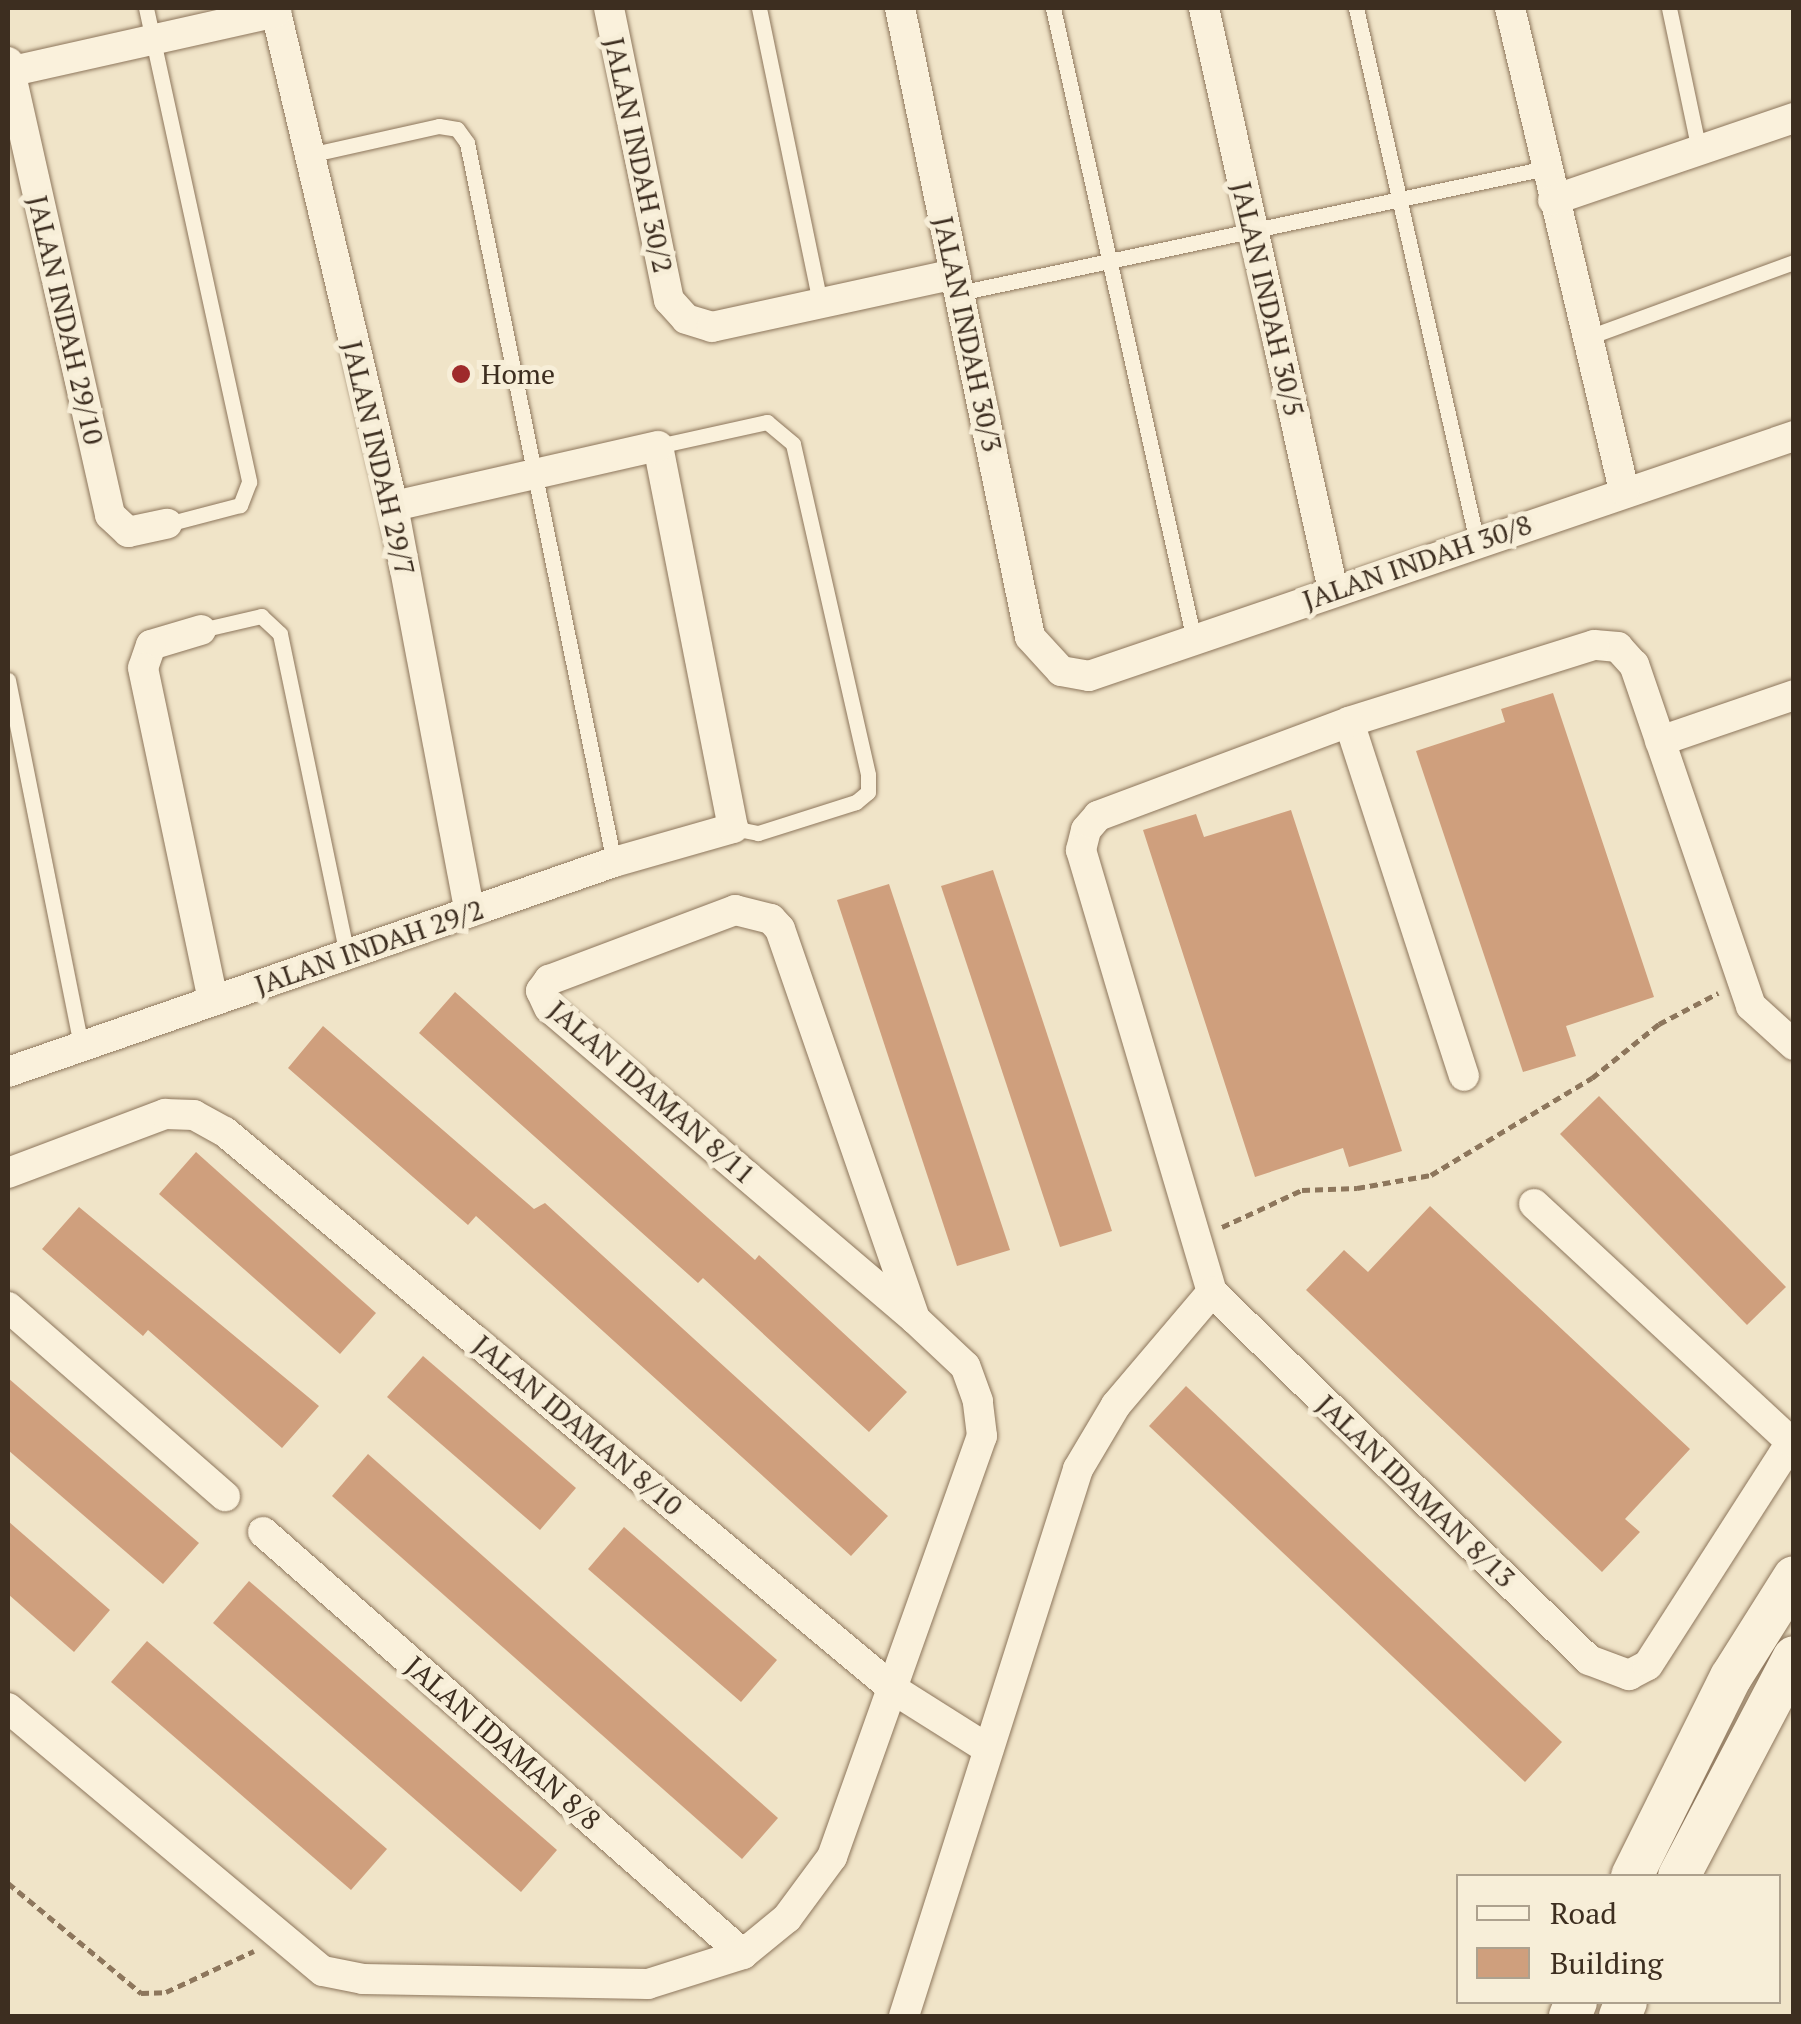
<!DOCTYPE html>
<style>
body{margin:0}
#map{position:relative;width:1801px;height:2024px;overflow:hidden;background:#f0e4c8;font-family:"PT Serif",serif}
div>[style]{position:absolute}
.building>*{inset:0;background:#cf9f7d}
.path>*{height:5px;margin-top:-2.5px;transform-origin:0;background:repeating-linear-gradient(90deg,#8d765c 0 8px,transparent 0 13px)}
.roads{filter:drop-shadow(0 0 2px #8d765c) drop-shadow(0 0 2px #8d765c)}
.lane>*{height:15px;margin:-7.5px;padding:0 7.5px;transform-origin:7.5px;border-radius:7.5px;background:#faf1dc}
.street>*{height:30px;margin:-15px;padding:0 15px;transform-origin:15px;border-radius:15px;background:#faf1dc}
.secondary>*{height:42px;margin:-21px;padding:0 21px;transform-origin:21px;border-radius:21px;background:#faf1dc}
.dots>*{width:28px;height:28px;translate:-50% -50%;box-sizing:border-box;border:5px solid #f7eed8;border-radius:50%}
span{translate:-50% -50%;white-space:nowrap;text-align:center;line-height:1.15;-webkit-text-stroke:10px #f7eed8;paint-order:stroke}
.street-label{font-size:28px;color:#3d2e20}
.poi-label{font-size:28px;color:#3d2e20}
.left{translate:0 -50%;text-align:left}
.frame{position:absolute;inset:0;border:10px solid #3d2e20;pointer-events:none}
.legend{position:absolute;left:1456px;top:1874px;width:325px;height:130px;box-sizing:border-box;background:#f7eed8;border:2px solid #ada18e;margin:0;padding:12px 18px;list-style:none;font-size:30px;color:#3d2e20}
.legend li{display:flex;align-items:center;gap:20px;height:50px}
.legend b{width:50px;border:2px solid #ada18e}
</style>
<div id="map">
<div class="building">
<div style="clip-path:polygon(1553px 693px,1654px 997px,1566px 1026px,1576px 1056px,1523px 1072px,1416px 751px,1505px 722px,1501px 709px)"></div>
<div style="clip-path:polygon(1291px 810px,1402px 1151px,1349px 1167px,1343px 1148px,1255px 1177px,1143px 830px,1196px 814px,1204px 837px)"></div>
<div style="clip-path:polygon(993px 870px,1112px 1231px,1060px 1247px,941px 886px)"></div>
<div style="clip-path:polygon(889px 884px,1010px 1250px,957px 1266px,837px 900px)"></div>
<div style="clip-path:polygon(455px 992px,755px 1260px,759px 1255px,907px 1392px,869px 1432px,703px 1278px,698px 1283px,419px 1033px)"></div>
<div style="clip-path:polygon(323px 1026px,534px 1209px,545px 1203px,888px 1516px,851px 1556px,476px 1216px,468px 1225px,288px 1068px)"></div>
<div style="clip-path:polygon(1599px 1096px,1786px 1287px,1747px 1325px,1560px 1134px)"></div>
<div style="clip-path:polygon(196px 1152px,376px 1313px,340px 1354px,159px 1194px)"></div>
<div style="clip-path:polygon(1430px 1206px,1690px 1449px,1625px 1519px,1640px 1532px,1602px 1572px,1306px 1290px,1344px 1250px,1368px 1272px)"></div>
<div style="clip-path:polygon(79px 1207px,319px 1406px,282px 1448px,148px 1330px,143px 1336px,42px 1249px)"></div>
<div style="clip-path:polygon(423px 1356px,576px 1488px,540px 1530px,387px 1397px)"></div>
<div style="clip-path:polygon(8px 1378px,199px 1543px,163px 1584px,8px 1450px)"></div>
<div style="clip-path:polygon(1186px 1386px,1562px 1742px,1525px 1782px,1149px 1426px)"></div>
<div style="clip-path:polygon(368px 1454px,778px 1818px,742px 1859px,332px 1496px)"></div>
<div style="clip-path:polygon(8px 1521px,110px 1610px,74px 1652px,8px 1594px)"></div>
<div style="clip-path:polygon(624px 1527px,777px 1660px,741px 1702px,588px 1569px)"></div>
<div style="clip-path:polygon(249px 1581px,557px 1850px,521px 1892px,213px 1623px)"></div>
<div style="clip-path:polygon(147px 1641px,387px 1849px,351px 1890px,111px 1682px)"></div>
</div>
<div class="path">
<div style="left:1222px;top:1227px;width:88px;rotate:-24.8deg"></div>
<div style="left:1302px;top:1190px;width:55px;rotate:-2.1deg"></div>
<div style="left:1357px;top:1188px;width:75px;rotate:-10deg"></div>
<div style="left:1431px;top:1175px;width:188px;rotate:-31.1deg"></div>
<div style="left:1592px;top:1078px;width:86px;rotate:-38.9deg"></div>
<div style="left:1659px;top:1024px;width:67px;rotate:-27.7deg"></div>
<div style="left:8px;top:1883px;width:173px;rotate:39.6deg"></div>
<div style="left:141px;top:1993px;width:25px;rotate:-2deg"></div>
<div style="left:166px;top:1992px;width:97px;rotate:-25deg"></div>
</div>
<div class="roads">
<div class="lane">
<div style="left:146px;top:8px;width:485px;rotate:77.7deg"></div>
<div style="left:249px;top:482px;width:25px;rotate:111deg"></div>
<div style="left:240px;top:505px;width:75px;rotate:165.4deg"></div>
<div style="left:759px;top:8px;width:301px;rotate:78.3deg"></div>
<div style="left:1053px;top:8px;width:648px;rotate:77.42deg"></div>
<div style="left:1356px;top:8px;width:548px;rotate:77.23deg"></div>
<div style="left:1669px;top:8px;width:145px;rotate:78.1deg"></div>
<div style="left:309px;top:155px;width:133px;rotate:-12.6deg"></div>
<div style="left:439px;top:126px;width:18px;rotate:9deg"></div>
<div style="left:457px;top:129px;width:17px;rotate:54deg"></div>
<div style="left:467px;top:143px;width:734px;rotate:78.45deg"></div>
<div style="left:959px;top:293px;width:600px;rotate:-12.02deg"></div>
<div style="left:1586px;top:338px;width:221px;rotate:-20.1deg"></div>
<div style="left:658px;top:446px;width:112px;rotate:-12.4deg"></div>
<div style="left:767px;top:422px;width:34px;rotate:40deg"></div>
<div style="left:793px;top:444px;width:339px;rotate:77.2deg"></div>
<div style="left:868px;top:775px;width:17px;rotate:90deg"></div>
<div style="left:868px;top:792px;width:16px;rotate:140deg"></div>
<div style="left:856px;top:802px;width:103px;rotate:162.4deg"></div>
<div style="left:758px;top:833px;width:25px;rotate:-169deg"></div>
<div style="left:201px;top:630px;width:62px;rotate:-13.1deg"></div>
<div style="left:261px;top:616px;width:26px;rotate:43deg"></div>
<div style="left:280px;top:634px;width:328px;rotate:78.2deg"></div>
<div style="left:8px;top:680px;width:373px;rotate:78.7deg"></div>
</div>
<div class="street">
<div style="left:275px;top:8px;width:512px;rotate:76.67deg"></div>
<div style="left:393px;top:506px;width:413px;rotate:79.3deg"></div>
<div style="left:609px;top:8px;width:298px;rotate:78.4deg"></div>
<div style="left:669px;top:300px;width:25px;rotate:48deg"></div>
<div style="left:686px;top:319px;width:27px;rotate:17deg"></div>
<div style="left:712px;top:327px;width:249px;rotate:-12.3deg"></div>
<div style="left:900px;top:8px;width:642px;rotate:78.32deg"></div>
<div style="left:1030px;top:637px;width:46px;rotate:47.6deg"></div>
<div style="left:1061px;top:671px;width:28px;rotate:10deg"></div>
<div style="left:1089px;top:676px;width:745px;rotate:-18.8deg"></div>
<div style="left:1204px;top:8px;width:596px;rotate:77.5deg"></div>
<div style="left:1510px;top:8px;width:496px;rotate:76.7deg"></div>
<div style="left:8px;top:62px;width:464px;rotate:77.3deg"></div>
<div style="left:110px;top:515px;width:25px;rotate:43deg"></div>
<div style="left:128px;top:532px;width:40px;rotate:-12deg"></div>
<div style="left:8px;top:72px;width:275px;rotate:-12.6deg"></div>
<div style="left:1553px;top:200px;width:255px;rotate:-18.8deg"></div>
<div style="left:201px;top:630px;width:52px;rotate:163.3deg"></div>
<div style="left:151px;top:645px;width:24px;rotate:109deg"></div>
<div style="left:143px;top:668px;width:340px;rotate:78.1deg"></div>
<div style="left:1349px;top:722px;width:372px;rotate:72deg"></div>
<div style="left:1660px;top:741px;width:142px;rotate:-18.9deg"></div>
<div style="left:1794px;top:1045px;width:58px;rotate:-137.8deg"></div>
<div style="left:1751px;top:1006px;width:361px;rotate:-108.9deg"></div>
<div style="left:1634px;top:665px;width:24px;rotate:-132deg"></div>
<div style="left:1618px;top:647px;width:24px;rotate:-175deg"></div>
<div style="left:1594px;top:645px;width:257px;rotate:162.6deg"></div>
<div style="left:1349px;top:722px;width:268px;rotate:159.5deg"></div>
<div style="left:1098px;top:816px;width:18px;rotate:131deg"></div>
<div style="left:1086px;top:830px;width:21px;rotate:104deg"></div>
<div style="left:1081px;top:850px;width:461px;rotate:73.5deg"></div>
<div style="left:1212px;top:1292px;width:527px;rotate:44.31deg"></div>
<div style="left:1589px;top:1660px;width:43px;rotate:20.6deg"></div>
<div style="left:1629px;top:1675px;width:21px;rotate:-28deg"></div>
<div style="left:1648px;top:1665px;width:270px;rotate:-57.3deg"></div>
<div style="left:8px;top:1072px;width:641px;rotate:-19.11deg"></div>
<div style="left:614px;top:862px;width:124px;rotate:-15.9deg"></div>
<div style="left:733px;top:828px;width:389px;rotate:-101.1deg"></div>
<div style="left:658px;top:446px;width:272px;rotate:167.2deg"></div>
<div style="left:8px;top:1173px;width:168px;rotate:-20.6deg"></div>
<div style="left:165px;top:1114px;width:29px;rotate:2deg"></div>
<div style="left:194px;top:1115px;width:35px;rotate:29deg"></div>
<div style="left:225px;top:1132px;width:873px;rotate:39.8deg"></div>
<div style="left:896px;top:1691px;width:109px;rotate:32.2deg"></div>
<div style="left:1534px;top:1204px;width:350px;rotate:42.8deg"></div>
<div style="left:8px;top:1307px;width:288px;rotate:41.1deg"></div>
<div style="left:263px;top:1532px;width:639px;rotate:41.32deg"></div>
<div style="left:8px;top:1708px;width:410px;rotate:39.9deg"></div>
<div style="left:323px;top:1971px;width:41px;rotate:11.3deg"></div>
<div style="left:363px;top:1979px;width:285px;rotate:1deg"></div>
<div style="left:648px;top:1984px;width:100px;rotate:-17.5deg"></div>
<div style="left:743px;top:1954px;width:57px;rotate:-39.3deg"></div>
<div style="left:787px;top:1918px;width:76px;rotate:-53.6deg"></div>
<div style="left:832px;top:1857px;width:447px;rotate:-70.4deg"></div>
<div style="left:982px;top:1436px;width:35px;rotate:-97deg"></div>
<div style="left:978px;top:1401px;width:37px;rotate:-110deg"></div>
<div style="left:965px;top:1366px;width:69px;rotate:-136.8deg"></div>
<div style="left:915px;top:1319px;width:480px;rotate:-139.6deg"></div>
<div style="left:549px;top:1008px;width:19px;rotate:-115deg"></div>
<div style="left:541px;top:991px;width:14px;rotate:-54deg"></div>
<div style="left:549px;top:980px;width:199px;rotate:-20.6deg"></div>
<div style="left:735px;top:910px;width:37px;rotate:14deg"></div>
<div style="left:771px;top:919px;width:13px;rotate:48deg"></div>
<div style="left:780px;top:929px;width:413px;rotate:70.9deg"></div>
<div style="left:904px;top:2016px;width:574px;rotate:-72.35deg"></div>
<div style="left:1078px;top:1469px;width:74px;rotate:-59.3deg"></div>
<div style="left:1116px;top:1405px;width:148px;rotate:-49.7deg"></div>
</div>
<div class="secondary">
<div style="left:1632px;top:1876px;width:222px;rotate:-63.6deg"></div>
<div style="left:1731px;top:1677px;width:118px;rotate:-57.8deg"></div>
<div style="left:1679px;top:1876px;width:247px;rotate:-62.3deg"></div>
<div style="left:1570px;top:2016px;width:15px;rotate:-67deg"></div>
<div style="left:1620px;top:2016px;width:15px;rotate:-67deg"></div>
</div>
</div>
<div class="dots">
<div style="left:461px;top:374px;background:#9e2a2b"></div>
</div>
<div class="street-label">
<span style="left:639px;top:155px;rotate:78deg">JALAN INDAH 30/2</span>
<span style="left:1268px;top:299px;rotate:77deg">JALAN INDAH 30/5</span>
<span style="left:66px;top:320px;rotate:77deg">JALAN INDAH 29/10</span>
<span style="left:968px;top:334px;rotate:78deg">JALAN INDAH 30/3</span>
<span style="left:379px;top:458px;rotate:77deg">JALAN INDAH 29/7</span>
<span style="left:1417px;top:562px;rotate:-19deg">JALAN INDAH 30/8</span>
<span style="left:369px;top:947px;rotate:-19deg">JALAN INDAH 29/2</span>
<span style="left:652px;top:1092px;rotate:41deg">JALAN IDAMAN 8/11</span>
<span style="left:578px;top:1425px;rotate:40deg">JALAN IDAMAN 8/10</span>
<span style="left:1416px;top:1491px;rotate:44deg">JALAN IDAMAN 8/13</span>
<span style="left:503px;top:1743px;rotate:41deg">JALAN IDAMAN 8/8</span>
</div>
<div class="poi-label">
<span class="left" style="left:481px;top:374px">Home</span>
</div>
<div class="frame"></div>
<ul class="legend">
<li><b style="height:12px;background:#faf1dc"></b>Road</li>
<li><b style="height:28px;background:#cf9f7d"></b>Building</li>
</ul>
</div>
